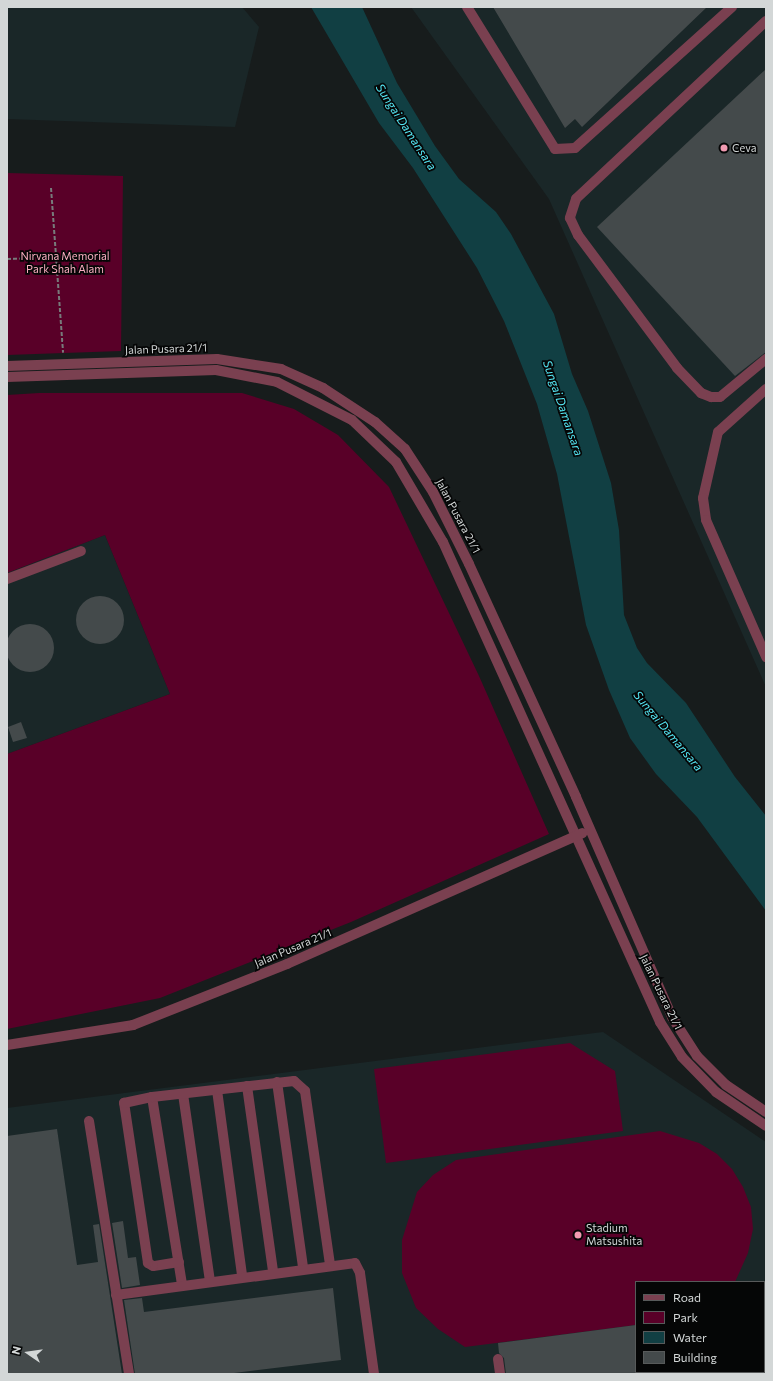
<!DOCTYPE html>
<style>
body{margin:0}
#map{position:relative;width:773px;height:1381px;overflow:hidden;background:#171c1c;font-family:Commissioner,sans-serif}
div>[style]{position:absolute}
.built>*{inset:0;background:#1a2728}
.green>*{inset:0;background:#590028}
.water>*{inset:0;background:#113f43}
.building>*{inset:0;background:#444a4b}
.round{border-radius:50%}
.path>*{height:2px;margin-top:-1px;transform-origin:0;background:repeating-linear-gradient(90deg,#777b7b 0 4px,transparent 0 6px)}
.minor>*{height:10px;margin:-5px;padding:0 5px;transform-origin:5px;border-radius:5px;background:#7a4050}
.dots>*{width:11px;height:11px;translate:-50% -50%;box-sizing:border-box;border:2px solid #050606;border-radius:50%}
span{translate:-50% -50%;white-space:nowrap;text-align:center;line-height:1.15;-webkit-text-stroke:3.5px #050606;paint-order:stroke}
.poi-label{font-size:11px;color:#d3d7d7}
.left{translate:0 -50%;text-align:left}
.park-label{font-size:11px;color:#faaec1}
.street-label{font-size:11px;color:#d3d7d7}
.water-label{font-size:12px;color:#53e4f1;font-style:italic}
.frame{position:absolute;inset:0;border:8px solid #d3d7d7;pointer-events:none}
.legend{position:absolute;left:635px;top:1281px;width:130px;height:92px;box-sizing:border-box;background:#050606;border:1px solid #575a5a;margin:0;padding:5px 7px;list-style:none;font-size:12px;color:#d3d7d7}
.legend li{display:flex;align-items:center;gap:8px;height:20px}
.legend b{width:20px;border:1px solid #575a5a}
.north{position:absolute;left:8px;top:1333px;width:40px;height:40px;-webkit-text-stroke:3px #050606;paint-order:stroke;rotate:283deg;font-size:11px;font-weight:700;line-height:16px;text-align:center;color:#d3d7d7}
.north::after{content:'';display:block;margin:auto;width:14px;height:18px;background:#d3d7d7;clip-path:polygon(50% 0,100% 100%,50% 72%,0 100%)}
</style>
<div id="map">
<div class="built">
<div style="clip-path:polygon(7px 7px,242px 7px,259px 27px,235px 127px,7px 119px)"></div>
<div style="clip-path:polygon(411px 7px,766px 7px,766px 687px,549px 199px)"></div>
<div style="clip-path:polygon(105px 535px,170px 694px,7px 754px,7px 573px)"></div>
<div style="clip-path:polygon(evenodd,603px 1032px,766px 1142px,766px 1374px,7px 1374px,7px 1108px,603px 1032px,636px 1282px,764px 1282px,764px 1372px,636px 1372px,636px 1282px)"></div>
</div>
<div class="green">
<div style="clip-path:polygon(7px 173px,123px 176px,121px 351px,7px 355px)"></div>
<div style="clip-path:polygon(39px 393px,242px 393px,294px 409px,338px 435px,389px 487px,479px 676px,549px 834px,351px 922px,160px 998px,7px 1029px,7px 754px,170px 694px,105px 535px,7px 573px,7px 395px)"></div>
<div style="clip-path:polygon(570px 1043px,615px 1071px,623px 1131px,386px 1163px,374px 1069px)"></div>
<div style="clip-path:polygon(660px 1131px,699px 1143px,717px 1154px,732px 1169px,743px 1187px,751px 1207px,753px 1229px,748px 1253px,735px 1282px,636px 1282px,636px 1325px,465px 1347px,438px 1329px,416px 1308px,402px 1273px,402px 1240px,417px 1192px,433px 1175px,456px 1160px)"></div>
</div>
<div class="water">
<div style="clip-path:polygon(311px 7px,362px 7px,397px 83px,435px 146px,459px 179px,496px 212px,511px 234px,554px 314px,572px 374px,588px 411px,611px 483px,619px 530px,624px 615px,637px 648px,647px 663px,686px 703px,735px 777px,766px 816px,766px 911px,697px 817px,656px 774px,630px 738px,609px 690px,586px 625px,557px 474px,537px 404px,504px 321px,477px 268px,413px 168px,379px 123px)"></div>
</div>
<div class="building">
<div style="clip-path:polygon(493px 7px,707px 7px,582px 127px,575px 119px,565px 128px)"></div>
<div style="clip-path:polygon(766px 69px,766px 352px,735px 376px,597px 227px)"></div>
<div class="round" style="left:76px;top:596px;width:48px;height:48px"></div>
<div class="round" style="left:6px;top:624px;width:48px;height:48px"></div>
<div style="clip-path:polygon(21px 722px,27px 738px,13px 742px,8px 727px)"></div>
<div style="clip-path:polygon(57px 1129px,77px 1265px,98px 1262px,93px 1225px,99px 1224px,122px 1374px,7px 1374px,7px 1136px)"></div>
<div style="clip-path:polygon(123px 1221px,128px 1258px,136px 1257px,140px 1285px,122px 1288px,112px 1223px)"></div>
<div style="clip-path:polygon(333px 1288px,341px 1360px,226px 1374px,135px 1374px,124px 1300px,142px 1298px,144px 1312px)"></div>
<div style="clip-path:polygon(636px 1325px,636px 1374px,506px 1374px,504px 1358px,499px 1353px,498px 1343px)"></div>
</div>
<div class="path">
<div style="left:51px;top:188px;width:165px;rotate:85.8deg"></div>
<div style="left:7px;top:259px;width:96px;rotate:-1.8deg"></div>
</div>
<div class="minor">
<div style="left:467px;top:7px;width:167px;rotate:58.2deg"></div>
<div style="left:555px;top:149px;width:20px;rotate:-3deg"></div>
<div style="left:575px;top:148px;width:211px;rotate:-41.9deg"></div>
<div style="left:766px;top:21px;width:260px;rotate:136.9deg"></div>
<div style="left:576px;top:199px;width:20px;rotate:108deg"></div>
<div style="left:570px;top:218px;width:19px;rotate:65deg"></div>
<div style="left:578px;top:235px;width:166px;rotate:53.3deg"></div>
<div style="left:677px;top:368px;width:35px;rotate:46deg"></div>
<div style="left:701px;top:393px;width:11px;rotate:22deg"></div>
<div style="left:711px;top:397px;width:9px"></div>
<div style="left:720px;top:397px;width:60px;rotate:-39.6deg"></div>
<div style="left:7px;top:366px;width:210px;rotate:-1.9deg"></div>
<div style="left:217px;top:359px;width:65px;rotate:8.9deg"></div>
<div style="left:281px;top:369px;width:46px;rotate:24.3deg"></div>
<div style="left:323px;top:388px;width:62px;rotate:33.2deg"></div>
<div style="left:375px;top:422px;width:40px;rotate:42deg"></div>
<div style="left:405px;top:449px;width:51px;rotate:56.9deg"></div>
<div style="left:433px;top:492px;width:80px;rotate:63.4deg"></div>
<div style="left:469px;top:564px;width:256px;rotate:65.3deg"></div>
<div style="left:576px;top:797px;width:240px;rotate:66.4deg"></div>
<div style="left:672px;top:1017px;width:46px;rotate:57.3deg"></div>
<div style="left:697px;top:1056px;width:41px;rotate:45deg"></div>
<div style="left:726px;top:1085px;width:48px;rotate:34deg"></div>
<div style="left:7px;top:377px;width:209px;rotate:-1.9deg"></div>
<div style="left:216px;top:370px;width:62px;rotate:11.1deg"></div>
<div style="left:277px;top:382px;width:84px;rotate:26.9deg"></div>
<div style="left:352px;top:420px;width:61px;rotate:43.7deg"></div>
<div style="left:396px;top:462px;width:93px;rotate:59.6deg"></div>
<div style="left:443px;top:542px;width:527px;rotate:65.67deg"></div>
<div style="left:660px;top:1022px;width:41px;rotate:57.8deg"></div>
<div style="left:682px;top:1057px;width:49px;rotate:45.8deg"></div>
<div style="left:716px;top:1092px;width:60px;rotate:34.2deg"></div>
<div style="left:766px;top:389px;width:64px;rotate:138.1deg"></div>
<div style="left:718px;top:432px;width:68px;rotate:102.8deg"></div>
<div style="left:703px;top:498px;width:22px;rotate:82deg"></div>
<div style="left:706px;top:520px;width:150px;rotate:66.3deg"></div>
<div style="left:7px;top:579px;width:79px;rotate:-20.7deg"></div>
<div style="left:7px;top:1045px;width:128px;rotate:-9deg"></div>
<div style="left:133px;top:1025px;width:166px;rotate:-21.6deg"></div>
<div style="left:287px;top:964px;width:323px;rotate:-23.9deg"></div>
<div style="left:277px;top:1082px;width:188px;rotate:82deg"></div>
<div style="left:247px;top:1086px;width:188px;rotate:82deg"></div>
<div style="left:217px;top:1090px;width:188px;rotate:82.3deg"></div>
<div style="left:183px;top:1094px;width:189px;rotate:81.8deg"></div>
<div style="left:152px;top:1097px;width:189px;rotate:80.9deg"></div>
<div style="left:89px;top:1121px;width:256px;rotate:81deg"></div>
<div style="left:179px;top:1262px;width:26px;rotate:171deg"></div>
<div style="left:153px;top:1266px;width:6px;rotate:-149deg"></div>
<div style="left:148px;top:1263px;width:162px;rotate:-98.5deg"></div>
<div style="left:124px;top:1103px;width:29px;rotate:-12deg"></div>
<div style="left:152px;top:1097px;width:143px;rotate:-6.4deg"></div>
<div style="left:294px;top:1081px;width:15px;rotate:42deg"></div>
<div style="left:305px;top:1091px;width:176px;rotate:81.8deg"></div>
<div style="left:116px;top:1295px;width:241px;rotate:-7.6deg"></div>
<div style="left:355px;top:1263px;width:11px;rotate:63deg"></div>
<div style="left:360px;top:1273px;width:102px;rotate:82.1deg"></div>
<div style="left:764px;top:1351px;width:2px"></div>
<div style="left:498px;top:1359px;width:15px;rotate:82deg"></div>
<div style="left:764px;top:1371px;width:5px;rotate:-68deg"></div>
</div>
<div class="dots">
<div style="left:724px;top:148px;background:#f19ab1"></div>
<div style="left:578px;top:1235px;background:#f19ab1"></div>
</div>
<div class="poi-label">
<span class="left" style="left:732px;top:148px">Ceva</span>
<span class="left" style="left:586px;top:1235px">Stadium<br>Matsushita</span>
</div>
<div class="park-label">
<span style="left:65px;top:263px">Nirvana Memorial<br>Park Shah Alam</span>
</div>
<div class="street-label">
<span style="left:166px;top:349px;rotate:-2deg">Jalan Pusara 21/1</span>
<span style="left:458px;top:516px;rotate:62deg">Jalan Pusara 21/1</span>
<span style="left:293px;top:948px;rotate:-23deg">Jalan Pusara 21/1</span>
<span style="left:661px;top:992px;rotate:64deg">Jalan Pusara 21/1</span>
</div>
<div class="water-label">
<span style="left:406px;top:127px;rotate:57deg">Sungai Damansara</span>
<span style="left:563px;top:408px;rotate:71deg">Sungai Damansara</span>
<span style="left:668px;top:731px;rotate:50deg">Sungai Damansara</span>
</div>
<div class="frame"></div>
<ul class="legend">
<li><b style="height:5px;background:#7a4050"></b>Road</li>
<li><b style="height:11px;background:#590028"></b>Park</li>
<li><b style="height:11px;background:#113f43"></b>Water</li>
<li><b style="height:11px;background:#444a4b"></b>Building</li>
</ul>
<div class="north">N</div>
</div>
